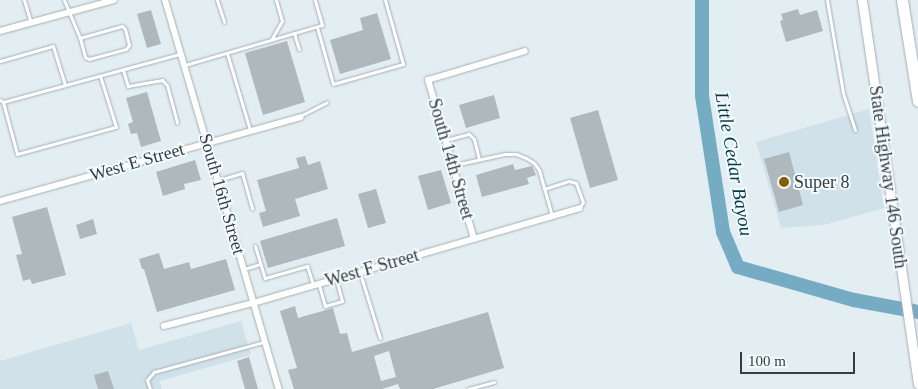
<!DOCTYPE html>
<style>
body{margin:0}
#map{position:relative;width:918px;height:389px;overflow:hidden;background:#e3eef2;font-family:"Times New Roman",serif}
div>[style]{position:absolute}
.built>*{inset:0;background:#d0e1e9}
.river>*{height:14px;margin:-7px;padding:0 7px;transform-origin:7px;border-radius:7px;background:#76acc3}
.building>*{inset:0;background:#afb8bd}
.roads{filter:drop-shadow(0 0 1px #a5aeb3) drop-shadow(0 0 1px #a5aeb3)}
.lane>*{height:3px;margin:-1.5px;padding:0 1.5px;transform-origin:1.5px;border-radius:1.5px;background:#fff}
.street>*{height:6px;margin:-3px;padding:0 3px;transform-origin:3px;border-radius:3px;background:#fff}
.secondary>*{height:9px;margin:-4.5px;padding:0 4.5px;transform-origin:4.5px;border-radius:4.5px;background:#fff}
.highway>*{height:11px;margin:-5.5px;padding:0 5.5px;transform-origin:5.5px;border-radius:5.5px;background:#fff}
.dots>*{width:14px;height:14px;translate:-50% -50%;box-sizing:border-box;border:2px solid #f2fbfe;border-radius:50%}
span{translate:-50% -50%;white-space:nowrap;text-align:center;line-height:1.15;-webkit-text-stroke:4px #f2fbfe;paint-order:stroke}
.street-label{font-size:18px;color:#373c3d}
.poi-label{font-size:18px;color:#373c3d}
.left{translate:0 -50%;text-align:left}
.water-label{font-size:19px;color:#053748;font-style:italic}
.scale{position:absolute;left:740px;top:352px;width:115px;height:22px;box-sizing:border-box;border:2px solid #373c3d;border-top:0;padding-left:6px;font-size:15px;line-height:18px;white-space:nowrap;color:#373c3d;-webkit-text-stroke:4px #f2fbfe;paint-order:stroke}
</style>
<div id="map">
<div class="built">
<div style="clip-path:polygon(869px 109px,884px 208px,824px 225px,781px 228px,756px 142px)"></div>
<div style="clip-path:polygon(241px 321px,251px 355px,160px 381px,162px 389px,0 389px,0 361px,131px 323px,139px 350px)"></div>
</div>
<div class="river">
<div style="left:702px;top:0;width:96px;rotate:90deg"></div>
<div style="left:702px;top:96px;width:138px;rotate:81.2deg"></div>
<div style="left:723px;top:232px;width:38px;rotate:67deg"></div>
<div style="left:738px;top:267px;width:121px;rotate:15.9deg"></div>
<div style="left:854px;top:300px;width:65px;rotate:10.6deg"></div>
</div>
<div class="building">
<div style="clip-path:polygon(798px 9px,800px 15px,817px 10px,823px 31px,786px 42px,780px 21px,783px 20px,781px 14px)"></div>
<div style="clip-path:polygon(151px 10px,161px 44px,147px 48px,137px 14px)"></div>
<div style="clip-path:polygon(377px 13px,391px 59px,340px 74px,330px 40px,363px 30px,360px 18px)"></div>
<div style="clip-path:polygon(287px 41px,305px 102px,263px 115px,245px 53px)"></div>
<div style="clip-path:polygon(147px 92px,161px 141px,141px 147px,137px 133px,131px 134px,128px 124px,133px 122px,126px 98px)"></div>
<div style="clip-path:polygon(494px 95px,500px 118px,466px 128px,459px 105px)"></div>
<div style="clip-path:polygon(598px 110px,618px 180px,590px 188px,570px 118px)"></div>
<div style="clip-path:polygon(789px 152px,803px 205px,779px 212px,764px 159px)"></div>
<div style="clip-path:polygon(305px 156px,308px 165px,320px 161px,328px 189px,295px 199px,300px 216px,263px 227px,259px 213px,266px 211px,257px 180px,299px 168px,296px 158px)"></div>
<div style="clip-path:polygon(195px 160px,201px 180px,184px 184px,185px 189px,163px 196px,156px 172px)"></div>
<div style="clip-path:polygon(513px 164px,515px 170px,532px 166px,536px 175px,527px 178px,529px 184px,482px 197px,476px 175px)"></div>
<div style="clip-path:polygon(441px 170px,451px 203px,428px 210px,418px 176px)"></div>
<div style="clip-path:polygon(376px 189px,386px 223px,368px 228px,358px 194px)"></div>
<div style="clip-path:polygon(47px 207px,66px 275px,32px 284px,30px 279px,23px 281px,16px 255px,22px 254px,12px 217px)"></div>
<div style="clip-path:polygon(337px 218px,345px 246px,268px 268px,260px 241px)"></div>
<div style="clip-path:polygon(93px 219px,97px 234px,80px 239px,76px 225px)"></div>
<div style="clip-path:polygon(159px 253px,164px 269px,189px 262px,191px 269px,226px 259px,235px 290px,157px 312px,144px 269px,142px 269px,139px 259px)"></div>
<div style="clip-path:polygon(evenodd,295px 306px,298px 318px,333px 308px,340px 334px,347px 333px,352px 352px,488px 312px,504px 368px,433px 389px,400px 389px,398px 384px,382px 389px,294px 389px,288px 370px,297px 368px,280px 311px,295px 306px,389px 351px,396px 377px,381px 381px,374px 356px,389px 351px)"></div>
<div style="clip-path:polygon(249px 357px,258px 389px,245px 389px,237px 361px)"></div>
<div style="clip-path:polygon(108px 371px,114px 389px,98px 389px,94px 375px)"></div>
</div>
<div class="roads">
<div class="lane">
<div style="left:24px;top:0;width:24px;rotate:73deg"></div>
<div style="left:64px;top:0;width:41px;rotate:67.2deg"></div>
<div style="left:80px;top:38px;width:20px;rotate:75deg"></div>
<div style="left:85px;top:57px;width:4px;rotate:27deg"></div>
<div style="left:89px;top:59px;width:38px;rotate:-15deg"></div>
<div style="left:126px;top:49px;width:5px;rotate:-53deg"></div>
<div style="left:129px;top:45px;width:16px;rotate:-104deg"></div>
<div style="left:125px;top:29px;width:4px;rotate:-135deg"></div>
<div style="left:122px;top:26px;width:44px;rotate:164.1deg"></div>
<div style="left:217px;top:0;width:23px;rotate:72deg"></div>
<div style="left:827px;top:0;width:94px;rotate:80.2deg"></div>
<div style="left:843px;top:93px;width:39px;rotate:72deg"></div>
<div style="left:317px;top:27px;width:59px;rotate:74.3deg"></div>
<div style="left:333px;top:84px;width:73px;rotate:-15.9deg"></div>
<div style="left:403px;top:64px;width:66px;rotate:-105.7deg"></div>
<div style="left:294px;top:33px;width:17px;rotate:73deg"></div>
<div style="left:271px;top:40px;width:22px;rotate:-60deg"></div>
<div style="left:282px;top:21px;width:22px;rotate:-106deg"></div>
<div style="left:227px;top:53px;width:80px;rotate:73.4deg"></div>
<div style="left:0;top:61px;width:55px;rotate:-15.8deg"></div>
<div style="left:53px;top:46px;width:41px;rotate:72.9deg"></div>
<div style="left:185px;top:65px;width:143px;rotate:-16.3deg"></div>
<div style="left:322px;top:25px;width:26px;rotate:-106deg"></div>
<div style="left:123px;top:70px;width:17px;rotate:73deg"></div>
<div style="left:128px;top:86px;width:35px;rotate:-10deg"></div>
<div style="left:162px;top:80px;width:7px;rotate:45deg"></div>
<div style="left:167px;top:85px;width:39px;rotate:75deg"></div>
<div style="left:0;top:100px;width:4px;rotate:34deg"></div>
<div style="left:3px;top:102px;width:183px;rotate:-15.2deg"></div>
<div style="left:3px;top:102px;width:54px;rotate:74.9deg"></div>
<div style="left:17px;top:154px;width:103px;rotate:-15.3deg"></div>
<div style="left:116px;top:127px;width:53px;rotate:-107.4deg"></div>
<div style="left:300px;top:116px;width:30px;rotate:-27deg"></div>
<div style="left:446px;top:140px;width:24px;rotate:-15deg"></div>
<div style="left:469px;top:134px;width:7px;rotate:45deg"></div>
<div style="left:474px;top:139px;width:21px;rotate:76deg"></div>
<div style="left:454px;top:165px;width:52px;rotate:-12.2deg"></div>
<div style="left:505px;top:154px;width:11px"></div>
<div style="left:516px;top:154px;width:11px;rotate:22deg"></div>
<div style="left:526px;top:158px;width:9px;rotate:32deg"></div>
<div style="left:534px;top:163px;width:9px;rotate:54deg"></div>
<div style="left:539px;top:170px;width:48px;rotate:74.2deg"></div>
<div style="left:219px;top:180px;width:24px;rotate:-17deg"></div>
<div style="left:242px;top:173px;width:37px;rotate:74deg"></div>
<div style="left:544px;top:189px;width:26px;rotate:-18deg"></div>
<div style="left:569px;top:181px;width:7px;rotate:16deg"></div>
<div style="left:576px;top:183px;width:20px;rotate:70deg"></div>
<div style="left:583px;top:202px;width:6px;rotate:121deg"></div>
<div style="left:255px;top:246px;width:34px;rotate:73deg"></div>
<div style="left:265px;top:278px;width:44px;rotate:-15.9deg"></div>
<div style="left:307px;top:266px;width:19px;rotate:72deg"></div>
<div style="left:244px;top:269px;width:17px;rotate:-17deg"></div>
<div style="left:360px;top:273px;width:68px;rotate:72.9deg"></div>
<div style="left:319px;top:285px;width:22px;rotate:74deg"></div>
<div style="left:325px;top:306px;width:18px;rotate:-16deg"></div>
<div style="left:342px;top:301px;width:23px;rotate:-105deg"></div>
<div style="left:150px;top:389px;width:9px;rotate:-108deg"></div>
<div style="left:147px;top:380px;width:11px;rotate:-49deg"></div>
<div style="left:154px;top:372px;width:114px;rotate:-15.3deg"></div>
<div style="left:468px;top:389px;width:27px;rotate:-15deg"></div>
</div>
<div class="street">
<div style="left:165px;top:0;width:405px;rotate:73.7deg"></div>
<div style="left:0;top:31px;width:118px;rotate:-15.2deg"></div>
<div style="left:0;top:201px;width:312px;rotate:-15.6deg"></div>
<div style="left:474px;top:239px;width:166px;rotate:-106.1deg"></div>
<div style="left:428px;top:80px;width:101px;rotate:-16.6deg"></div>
<div style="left:164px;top:326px;width:92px;rotate:-14.5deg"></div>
<div style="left:253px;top:303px;width:340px;rotate:-16.2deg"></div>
</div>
<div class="secondary">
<div style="left:862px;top:0;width:388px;rotate:81.7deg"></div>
</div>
<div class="highway">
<div style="left:902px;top:0;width:102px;rotate:81deg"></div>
</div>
</div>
<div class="dots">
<div style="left:784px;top:182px;background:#895c00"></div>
</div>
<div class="street-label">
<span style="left:451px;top:159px;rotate:74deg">South 14th Street</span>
<span style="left:137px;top:162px;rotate:-16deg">West E Street</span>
<span style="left:888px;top:177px;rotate:82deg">State Highway 146 South</span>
<span style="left:222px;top:194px;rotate:74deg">South 16th Street</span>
<span style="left:372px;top:268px;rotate:-16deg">West F Street</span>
</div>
<div class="poi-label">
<span class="left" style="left:794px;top:182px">Super 8</span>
</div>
<div class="water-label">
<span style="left:734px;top:164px;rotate:80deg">Little Cedar Bayou</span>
</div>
<div class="scale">100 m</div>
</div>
